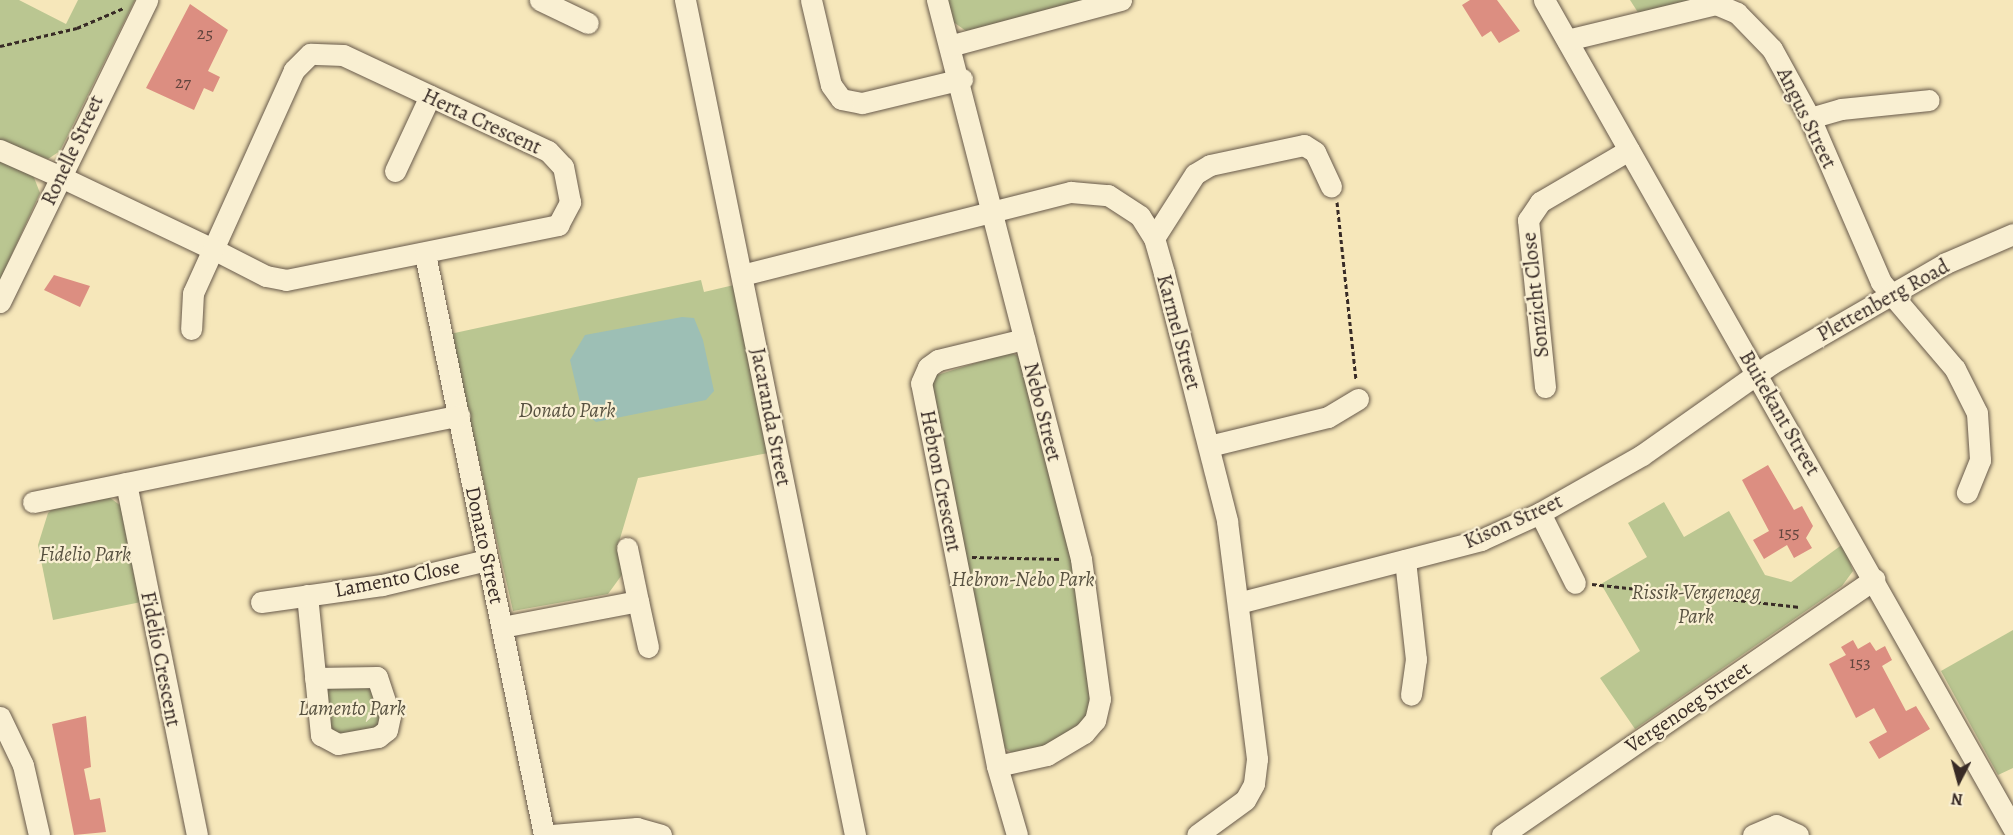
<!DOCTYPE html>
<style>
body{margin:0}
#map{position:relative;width:2013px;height:835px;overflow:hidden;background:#f6e7ba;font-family:Alegreya,serif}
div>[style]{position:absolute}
.green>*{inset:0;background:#bac691}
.water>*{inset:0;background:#9dbfb5}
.building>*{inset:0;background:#dc8e81}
.path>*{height:3px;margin-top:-1.5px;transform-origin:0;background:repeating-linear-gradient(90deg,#382b26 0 4.5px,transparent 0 7.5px)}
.roads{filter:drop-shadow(0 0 2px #685a4b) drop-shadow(0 0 2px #685a4b)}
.minor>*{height:21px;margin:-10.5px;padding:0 10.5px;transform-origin:10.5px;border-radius:10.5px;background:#f9efd2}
span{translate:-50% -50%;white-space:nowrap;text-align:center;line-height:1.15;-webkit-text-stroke:4.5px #f9efd2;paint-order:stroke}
.number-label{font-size:18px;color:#61443d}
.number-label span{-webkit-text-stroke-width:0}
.street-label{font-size:21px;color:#382b26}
.park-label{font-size:21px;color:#585241;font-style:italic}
.north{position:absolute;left:1929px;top:751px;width:60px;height:60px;-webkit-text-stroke:4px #f9efd2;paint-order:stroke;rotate:186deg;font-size:16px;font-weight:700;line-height:24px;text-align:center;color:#382b26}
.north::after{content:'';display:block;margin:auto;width:21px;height:27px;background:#382b26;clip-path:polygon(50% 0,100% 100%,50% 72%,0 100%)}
</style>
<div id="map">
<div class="green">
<div style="clip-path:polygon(0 0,19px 0,66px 24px,78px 0,135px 0,60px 151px,48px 159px,0 142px)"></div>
<div style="clip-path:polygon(945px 0,1099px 0,966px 31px,952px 21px)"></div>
<div style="clip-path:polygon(1630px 0,1692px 0,1639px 14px)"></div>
<div style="clip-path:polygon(0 161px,33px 175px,40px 193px,0 280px)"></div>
<div style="clip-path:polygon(701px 280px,704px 292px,734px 285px,768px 453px,638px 478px,619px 542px,624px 572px,608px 594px,513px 611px,450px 334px)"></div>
<div style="clip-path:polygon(1010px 352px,1018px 356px,1071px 546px,1093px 699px,1089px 716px,1048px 747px,1014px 754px,1003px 747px,931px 377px)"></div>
<div style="clip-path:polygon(109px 497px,121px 506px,141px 602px,53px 620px,38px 545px,48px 513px,56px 506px)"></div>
<div style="clip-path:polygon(1664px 502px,1684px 537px,1729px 511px,1765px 575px,1791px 582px,1843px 544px,1853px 571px,1842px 586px,1635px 729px,1600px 678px,1640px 651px,1601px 584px,1647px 557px,1628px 523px)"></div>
<div style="clip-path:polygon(2013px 630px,2013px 768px,1998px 775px,1941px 671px)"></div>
<div style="clip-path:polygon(374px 680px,382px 728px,329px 736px,323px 689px)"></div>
</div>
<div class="water">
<div style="clip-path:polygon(682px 317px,694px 318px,703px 340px,714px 391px,706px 400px,596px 422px,582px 411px,570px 360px,585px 335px)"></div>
</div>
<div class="building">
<div style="clip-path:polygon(1470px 0,1497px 0,1520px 31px,1499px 43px,1491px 31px,1482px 37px,1462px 5px)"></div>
<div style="clip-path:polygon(190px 4px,228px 30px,208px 71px,220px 77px,213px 92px,204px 88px,194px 110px,146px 88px)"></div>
<div style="clip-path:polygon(54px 275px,90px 286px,80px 307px,44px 290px)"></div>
<div style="clip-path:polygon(1768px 465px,1794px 510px,1802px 506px,1813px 526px,1806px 538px,1812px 548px,1794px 558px,1787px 545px,1764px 559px,1753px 540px,1769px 531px,1742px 480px)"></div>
<div style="clip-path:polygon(1853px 640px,1858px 649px,1870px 642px,1876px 651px,1885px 646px,1892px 660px,1882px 666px,1906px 711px,1916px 706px,1930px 729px,1879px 759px,1869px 742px,1887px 732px,1874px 708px,1856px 718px,1829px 664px,1846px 655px,1841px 647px)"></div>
<div style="clip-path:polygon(86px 716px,91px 767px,84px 769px,90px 800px,100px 798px,106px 832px,74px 835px,52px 724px)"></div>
</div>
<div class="path">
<div style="left:0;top:46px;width:79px;rotate:-13.2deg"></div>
<div style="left:77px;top:28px;width:51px;rotate:-23.1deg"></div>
<div style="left:1337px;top:202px;width:179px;rotate:83.9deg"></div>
<div style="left:972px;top:557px;width:90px;rotate:1.3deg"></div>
<div style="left:1592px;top:584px;width:209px;rotate:6.3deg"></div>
</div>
<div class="roads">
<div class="minor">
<div style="left:540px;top:0;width:53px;rotate:25.6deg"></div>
<div style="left:685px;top:0;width:852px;rotate:78.49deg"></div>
<div style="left:811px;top:0;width:87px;rotate:76.8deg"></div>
<div style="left:831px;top:85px;width:17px;rotate:54deg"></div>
<div style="left:841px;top:99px;width:21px;rotate:11deg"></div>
<div style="left:862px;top:103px;width:103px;rotate:-13.5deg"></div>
<div style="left:937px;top:0;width:577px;rotate:75.55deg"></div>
<div style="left:1081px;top:559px;width:141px;rotate:82.3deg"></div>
<div style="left:1100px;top:699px;width:22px;rotate:103deg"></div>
<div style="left:1095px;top:720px;width:17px;rotate:130deg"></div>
<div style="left:1084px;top:733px;width:43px;rotate:149.3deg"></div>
<div style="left:1047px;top:755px;width:51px;rotate:167.6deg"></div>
<div style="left:1544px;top:0;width:952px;rotate:60.47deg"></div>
<div style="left:1567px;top:40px;width:153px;rotate:-13.6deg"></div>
<div style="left:1716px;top:4px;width:23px;rotate:23deg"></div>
<div style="left:1737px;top:13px;width:50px;rotate:45.8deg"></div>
<div style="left:1772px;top:49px;width:79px;rotate:61.2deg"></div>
<div style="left:1810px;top:118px;width:179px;rotate:66.6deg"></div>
<div style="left:1881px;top:282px;width:114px;rotate:49.6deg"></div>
<div style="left:1955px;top:369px;width:49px;rotate:63.4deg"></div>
<div style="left:1977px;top:413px;width:47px;rotate:86.3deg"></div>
<div style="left:1980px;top:460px;width:35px;rotate:112deg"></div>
<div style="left:953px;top:45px;width:174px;rotate:-15deg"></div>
<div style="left:1810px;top:118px;width:32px;rotate:-16deg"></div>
<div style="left:1841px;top:109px;width:88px;rotate:-5.8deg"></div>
<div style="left:0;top:150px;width:64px;rotate:23.8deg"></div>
<div style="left:59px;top:176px;width:170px;rotate:25.4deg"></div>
<div style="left:213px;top:249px;width:59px;rotate:27deg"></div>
<div style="left:266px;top:276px;width:20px;rotate:11deg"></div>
<div style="left:286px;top:280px;width:278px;rotate:-11.4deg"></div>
<div style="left:558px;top:225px;width:26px;rotate:-62deg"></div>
<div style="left:570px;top:202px;width:36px;rotate:-101deg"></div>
<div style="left:563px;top:167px;width:22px;rotate:-133deg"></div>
<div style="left:548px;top:151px;width:226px;rotate:-154.9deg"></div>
<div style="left:343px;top:55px;width:33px;rotate:-178deg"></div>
<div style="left:310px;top:54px;width:23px;rotate:135deg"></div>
<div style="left:294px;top:70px;width:196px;rotate:114.3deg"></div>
<div style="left:213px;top:249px;width:48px;rotate:114.4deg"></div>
<div style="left:193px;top:293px;width:36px;rotate:93deg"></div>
<div style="left:395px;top:171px;width:83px;rotate:-65deg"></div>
<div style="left:1154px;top:238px;width:76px;rotate:-57.4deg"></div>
<div style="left:1195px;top:174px;width:17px;rotate:-31deg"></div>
<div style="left:1210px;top:165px;width:96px;rotate:-12deg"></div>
<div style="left:1304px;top:145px;width:13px;rotate:32deg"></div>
<div style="left:1315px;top:152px;width:38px;rotate:65deg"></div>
<div style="left:425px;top:254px;width:593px;rotate:78.42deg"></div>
<div style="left:742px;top:275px;width:339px;rotate:-14.2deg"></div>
<div style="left:1071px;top:192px;width:37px;rotate:5deg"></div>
<div style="left:1108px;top:195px;width:38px;rotate:33deg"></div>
<div style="left:1140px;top:216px;width:26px;rotate:58deg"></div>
<div style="left:1154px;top:238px;width:36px;rotate:74deg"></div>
<div style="left:1164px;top:273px;width:256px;rotate:75.7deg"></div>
<div style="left:1227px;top:521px;width:240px;rotate:82.8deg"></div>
<div style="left:1257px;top:759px;width:25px;rotate:97deg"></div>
<div style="left:1254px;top:784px;width:18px;rotate:119deg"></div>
<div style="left:1245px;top:800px;width:59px;rotate:143.9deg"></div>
<div style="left:0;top:302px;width:336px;rotate:-64deg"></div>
<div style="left:1545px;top:387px;width:168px;rotate:-95.8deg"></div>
<div style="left:1528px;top:220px;width:22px;rotate:-56deg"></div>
<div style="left:1540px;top:202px;width:103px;rotate:-30.3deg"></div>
<div style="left:1209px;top:446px;width:122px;rotate:-13.7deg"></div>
<div style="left:1328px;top:417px;width:35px;rotate:-31deg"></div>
<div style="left:126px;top:483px;width:359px;rotate:78.6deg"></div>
<div style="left:33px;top:502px;width:435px;rotate:-11.5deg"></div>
<div style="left:1540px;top:513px;width:78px;rotate:63.4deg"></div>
<div style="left:627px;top:548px;width:54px;rotate:78.3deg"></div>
<div style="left:1405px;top:560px;width:100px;rotate:83.7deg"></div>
<div style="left:1416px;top:659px;width:36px;rotate:98deg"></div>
<div style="left:307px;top:595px;width:141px;rotate:84.3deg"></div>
<div style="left:321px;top:735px;width:19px;rotate:28deg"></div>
<div style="left:338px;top:744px;width:41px;rotate:-9.9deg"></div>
<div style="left:378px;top:737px;width:11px;rotate:-38deg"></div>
<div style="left:387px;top:730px;width:14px;rotate:-78deg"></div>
<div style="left:390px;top:716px;width:41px;rotate:-108.4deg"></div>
<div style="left:377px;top:677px;width:62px;rotate:179.1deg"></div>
<div style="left:261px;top:602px;width:122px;rotate:-8deg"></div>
<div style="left:382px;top:585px;width:108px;rotate:-13.4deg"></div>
<div style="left:1238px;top:603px;width:251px;rotate:-14.5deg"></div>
<div style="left:1481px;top:540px;width:65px;rotate:-24.6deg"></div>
<div style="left:1540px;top:513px;width:117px;rotate:-29.6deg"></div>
<div style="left:1642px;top:455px;width:158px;rotate:-35.2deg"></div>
<div style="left:1771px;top:364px;width:202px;rotate:-30deg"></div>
<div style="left:1946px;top:263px;width:73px;rotate:-23.4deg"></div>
<div style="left:502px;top:627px;width:138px;rotate:-10.8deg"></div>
<div style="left:638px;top:601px;width:47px;rotate:77.7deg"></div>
<div style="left:0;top:717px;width:53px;rotate:64.4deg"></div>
<div style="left:23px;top:765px;width:72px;rotate:77.1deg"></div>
<div style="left:552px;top:835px;width:85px;rotate:-4.7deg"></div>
<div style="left:637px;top:828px;width:25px;rotate:16deg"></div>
<div style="left:1017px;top:835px;width:72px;rotate:-106.2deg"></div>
<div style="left:997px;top:766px;width:390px;rotate:-101.2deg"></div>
<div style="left:921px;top:383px;width:17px;rotate:-66deg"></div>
<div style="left:928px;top:367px;width:12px;rotate:-35deg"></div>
<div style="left:938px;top:360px;width:89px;rotate:-13.7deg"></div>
<div style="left:1502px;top:835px;width:452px;rotate:-34.5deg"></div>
<div style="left:1753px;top:835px;width:25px;rotate:-23deg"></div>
<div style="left:1776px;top:825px;width:24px;rotate:24deg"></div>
</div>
</div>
<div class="number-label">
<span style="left:205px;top:33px">25</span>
<span style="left:183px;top:82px">27</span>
<span style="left:1789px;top:532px">155</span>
<span style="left:1860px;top:662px">153</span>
</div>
<div class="street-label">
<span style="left:1807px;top:118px;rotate:64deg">Angus Street</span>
<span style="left:482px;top:121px;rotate:25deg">Herta Crescent</span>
<span style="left:72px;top:150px;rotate:-65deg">Ronelle Street</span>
<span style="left:1535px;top:295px;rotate:-96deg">Sonzicht Close</span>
<span style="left:1883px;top:300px;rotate:-29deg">Plettenberg Road</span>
<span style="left:1179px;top:332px;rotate:75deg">Karmel Street</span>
<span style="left:1043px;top:412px;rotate:76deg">Nebo Street</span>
<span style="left:1780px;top:413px;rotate:60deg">Buitekant Street</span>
<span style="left:771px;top:417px;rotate:79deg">Jacaranda Street</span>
<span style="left:941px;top:481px;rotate:79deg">Hebron Crescent</span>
<span style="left:1513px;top:521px;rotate:-24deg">Kison Street</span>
<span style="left:485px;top:545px;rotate:78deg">Donato Street</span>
<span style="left:397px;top:578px;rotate:-11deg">Lamento Close</span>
<span style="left:161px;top:659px;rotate:79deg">Fidelio Crescent</span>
<span style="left:1688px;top:707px;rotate:-34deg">Vergenoeg Street</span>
</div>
<div class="park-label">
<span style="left:567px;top:410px">Donato Park</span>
<span style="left:85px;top:554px">Fidelio Park</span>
<span style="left:1023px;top:579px">Hebron-Nebo Park</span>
<span style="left:1696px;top:604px">Rissik-Vergenoeg<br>Park</span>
<span style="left:352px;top:708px">Lamento Park</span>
</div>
<div class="north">N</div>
</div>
